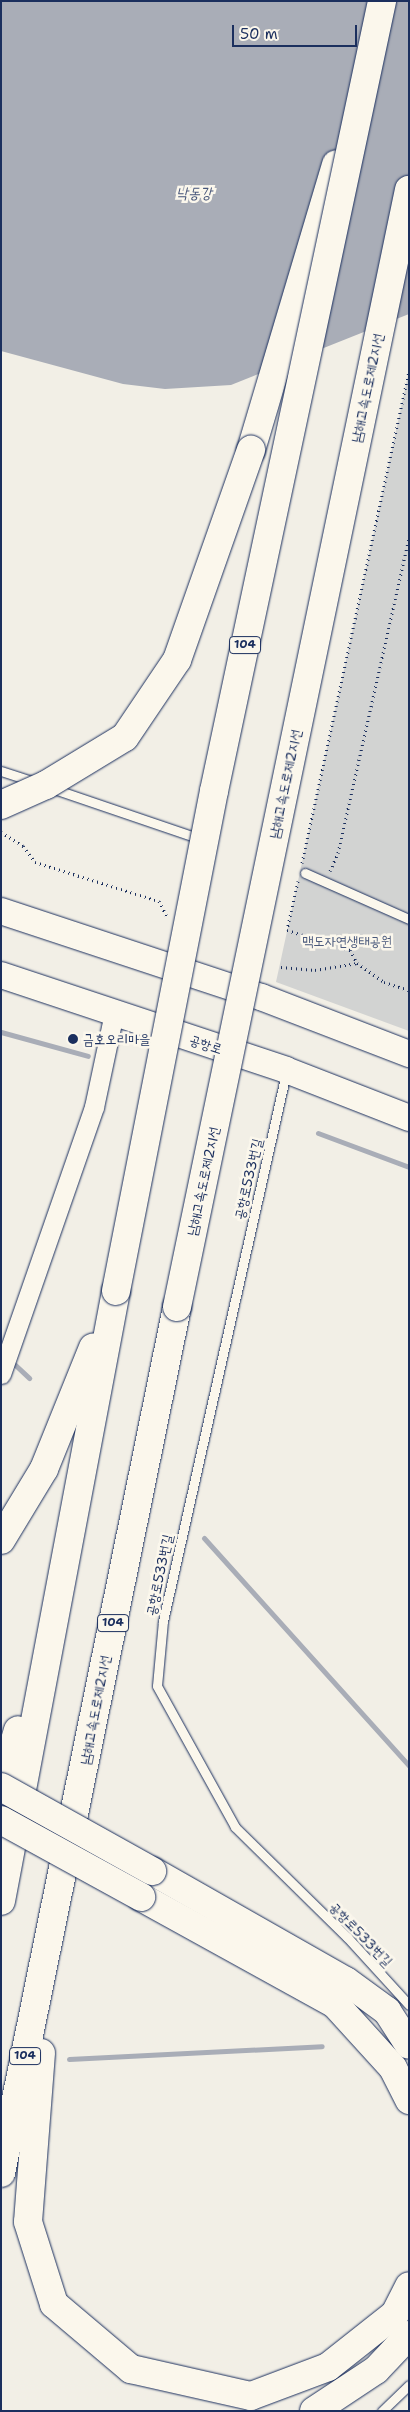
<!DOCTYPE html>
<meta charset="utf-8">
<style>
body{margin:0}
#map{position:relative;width:410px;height:2412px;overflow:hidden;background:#f2efe6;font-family:"Shantell Sans","Poor Story",sans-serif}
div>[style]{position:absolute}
.green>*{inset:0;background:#d2d3d2}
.water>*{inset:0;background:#a9adb7}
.stream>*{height:5px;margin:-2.5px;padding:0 2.5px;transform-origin:2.5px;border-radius:2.5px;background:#a9adb7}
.path>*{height:3px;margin-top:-1.5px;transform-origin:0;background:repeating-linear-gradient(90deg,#1b2f5e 0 1px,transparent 0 5px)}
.roads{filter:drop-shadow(0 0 1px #1b2f5e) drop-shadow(0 0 1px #1b2f5e)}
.lane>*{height:9px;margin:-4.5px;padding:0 4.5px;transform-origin:4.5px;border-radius:4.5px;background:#fbf7ec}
.street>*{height:19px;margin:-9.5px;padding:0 9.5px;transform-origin:9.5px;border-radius:9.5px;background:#fbf7ec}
.secondary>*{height:26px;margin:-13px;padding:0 13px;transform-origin:13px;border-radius:13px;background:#fbf7ec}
.highway>*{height:28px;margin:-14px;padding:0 14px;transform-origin:14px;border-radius:14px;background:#fbf7ec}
.bridges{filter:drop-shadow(0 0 1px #1b2f5e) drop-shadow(0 0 1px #1b2f5e)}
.highway-bridge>*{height:28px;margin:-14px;padding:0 14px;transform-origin:14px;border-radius:14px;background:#fbf7ec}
.dots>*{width:14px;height:14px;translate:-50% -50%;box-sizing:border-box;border:2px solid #fbf7ec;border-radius:50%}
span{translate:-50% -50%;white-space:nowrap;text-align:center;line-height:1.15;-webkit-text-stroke:5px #fbf7ec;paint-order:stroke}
.shield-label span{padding:1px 4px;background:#fbf7ec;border:1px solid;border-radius:4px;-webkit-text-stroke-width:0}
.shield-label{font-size:12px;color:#1b2f5e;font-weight:700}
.street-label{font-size:14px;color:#1b2f5e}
.park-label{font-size:14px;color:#49587b}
.poi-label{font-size:14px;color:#1b2f5e}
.left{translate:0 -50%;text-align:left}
.water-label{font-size:15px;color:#465579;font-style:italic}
.frame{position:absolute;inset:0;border:2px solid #1b2f5e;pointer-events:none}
.scale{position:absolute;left:232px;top:25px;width:125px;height:22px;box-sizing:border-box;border:2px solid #1b2f5e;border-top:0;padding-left:6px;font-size:15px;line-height:18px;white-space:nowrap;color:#1b2f5e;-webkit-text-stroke:4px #fbf7ec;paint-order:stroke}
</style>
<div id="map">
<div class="green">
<div style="clip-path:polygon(409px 371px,409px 1031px,276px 982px)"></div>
</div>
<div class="water">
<div style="clip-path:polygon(1px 1px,409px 1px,409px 314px,231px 385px,165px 389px,123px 384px,1px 351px)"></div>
</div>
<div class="stream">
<div style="left:1px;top:1032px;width:90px;rotate:15.4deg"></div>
<div style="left:318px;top:1133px;width:97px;rotate:20.5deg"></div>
<div style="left:11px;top:1361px;width:25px;rotate:43deg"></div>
<div style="left:204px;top:1538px;width:307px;rotate:48deg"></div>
<div style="left:69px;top:2059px;width:253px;rotate:-2.9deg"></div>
</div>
<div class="path">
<div style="left:1px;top:832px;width:26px;rotate:32deg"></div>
<div style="left:23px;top:846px;width:20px;rotate:53deg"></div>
<div style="left:35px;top:862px;width:130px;rotate:17.5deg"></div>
<div style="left:159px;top:901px;width:18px;rotate:63deg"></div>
<div style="left:302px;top:863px;width:504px;rotate:-77.73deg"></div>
<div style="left:330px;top:871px;width:20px;rotate:-66deg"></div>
<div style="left:338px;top:853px;width:324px;rotate:-77.3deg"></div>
<div style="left:298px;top:881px;width:50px;rotate:102.7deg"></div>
<div style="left:287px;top:930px;width:66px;rotate:17.6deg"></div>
<div style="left:350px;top:950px;width:15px;rotate:62deg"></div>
<div style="left:281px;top:967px;width:34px;rotate:5deg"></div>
<div style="left:315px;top:970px;width:43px;rotate:-9.5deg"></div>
<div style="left:357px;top:963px;width:33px;rotate:35deg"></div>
<div style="left:384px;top:982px;width:26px;rotate:18deg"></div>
</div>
<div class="roads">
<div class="lane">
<div style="left:1px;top:771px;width:38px;rotate:18deg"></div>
<div style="left:51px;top:788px;width:155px;rotate:18.8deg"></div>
<div style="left:305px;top:873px;width:114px;rotate:23.9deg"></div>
<div style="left:286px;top:1073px;width:562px;rotate:102.65deg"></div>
<div style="left:163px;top:1621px;width:65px;rotate:95.3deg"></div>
<div style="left:157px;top:1686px;width:161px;rotate:61deg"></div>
<div style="left:235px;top:1827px;width:157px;rotate:44.5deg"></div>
<div style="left:347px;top:1937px;width:92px;rotate:47.6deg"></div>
<div style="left:382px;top:2411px;width:37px;rotate:-44deg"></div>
</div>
<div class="street">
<div style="left:1px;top:1374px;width:283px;rotate:-70.8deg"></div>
<div style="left:94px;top:1107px;width:96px;rotate:-78deg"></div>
</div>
<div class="secondary">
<div style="left:1px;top:911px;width:274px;rotate:18.3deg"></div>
<div style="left:261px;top:997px;width:159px;rotate:21.1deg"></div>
<div style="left:1px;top:975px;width:300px;rotate:18.4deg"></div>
<div style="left:286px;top:1070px;width:132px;rotate:21.3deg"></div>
</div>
<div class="highway">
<div style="left:251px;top:450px;width:298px;rotate:-73.4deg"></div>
<div style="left:1px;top:1540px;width:83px;rotate:-58.8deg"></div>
<div style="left:44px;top:1469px;width:131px;rotate:-68deg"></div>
<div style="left:1px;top:1788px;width:60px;rotate:-73.7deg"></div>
<div style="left:152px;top:1871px;width:223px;rotate:29.6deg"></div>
<div style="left:346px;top:1981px;width:51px;rotate:36.2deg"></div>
<div style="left:387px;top:2011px;width:40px;rotate:57.1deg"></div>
<div style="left:141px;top:1897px;width:222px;rotate:28.9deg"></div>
<div style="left:335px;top:2004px;width:86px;rotate:47.8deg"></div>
<div style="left:393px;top:2068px;width:36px;rotate:63deg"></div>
<div style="left:1px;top:1901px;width:621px;rotate:-79.32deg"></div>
<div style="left:41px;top:2053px;width:169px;rotate:94.4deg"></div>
<div style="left:28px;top:2222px;width:86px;rotate:72.4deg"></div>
<div style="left:54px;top:2304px;width:101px;rotate:40.2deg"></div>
<div style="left:131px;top:2369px;width:123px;rotate:12.7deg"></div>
<div style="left:251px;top:2396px;width:82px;rotate:-20.6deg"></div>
<div style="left:328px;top:2367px;width:85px;rotate:-38.3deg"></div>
<div style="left:395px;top:2314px;width:31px;rotate:-63deg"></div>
<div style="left:1px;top:2173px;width:884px;rotate:-78.51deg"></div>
<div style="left:314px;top:2411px;width:74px;rotate:-33.5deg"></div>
<div style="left:376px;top:2370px;width:48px;rotate:-46.7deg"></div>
</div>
</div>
<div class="bridges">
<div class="highway-bridge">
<div style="left:1px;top:805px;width:49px;rotate:-24deg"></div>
<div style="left:46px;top:785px;width:92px;rotate:-31.3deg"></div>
<div style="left:125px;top:737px;width:93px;rotate:-56deg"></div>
<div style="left:177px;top:660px;width:223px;rotate:-70.6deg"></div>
<div style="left:116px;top:1291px;width:510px;rotate:-78.91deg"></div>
<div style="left:214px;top:791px;width:808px;rotate:-77.99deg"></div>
<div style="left:177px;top:1307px;width:1141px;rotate:-78.27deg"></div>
<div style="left:1px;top:1787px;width:173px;rotate:29.1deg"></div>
<div style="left:1px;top:1820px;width:160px;rotate:28.8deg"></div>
</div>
</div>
<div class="dots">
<div style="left:73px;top:1039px;background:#1b2f5e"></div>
</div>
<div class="shield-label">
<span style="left:245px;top:645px">104</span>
<span style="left:113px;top:1623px">104</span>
<span style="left:25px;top:2056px">104</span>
</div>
<div class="street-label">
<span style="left:367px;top:388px;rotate:-78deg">남해고속도로제2지선</span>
<span style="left:285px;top:784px;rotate:-78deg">남해고속도로제2지선</span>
<span style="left:206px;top:1044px;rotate:18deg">공항로</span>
<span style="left:248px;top:1179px;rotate:-77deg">공항로533번길</span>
<span style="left:203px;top:1181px;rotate:-78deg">남해고속도로제2지선</span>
<span style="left:159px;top:1575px;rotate:-78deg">공항로533번길</span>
<span style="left:95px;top:1710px;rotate:-79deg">남해고속도로제2지선</span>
<span style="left:361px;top:1934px;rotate:46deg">공항로533번길</span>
</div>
<div class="park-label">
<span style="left:347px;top:941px">맥도자연생태공원</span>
</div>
<div class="poi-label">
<span class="left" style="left:83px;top:1039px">금호오리마을</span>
</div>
<div class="water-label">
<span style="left:194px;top:194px">낙동강</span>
</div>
<div class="frame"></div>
<div class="scale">50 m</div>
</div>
